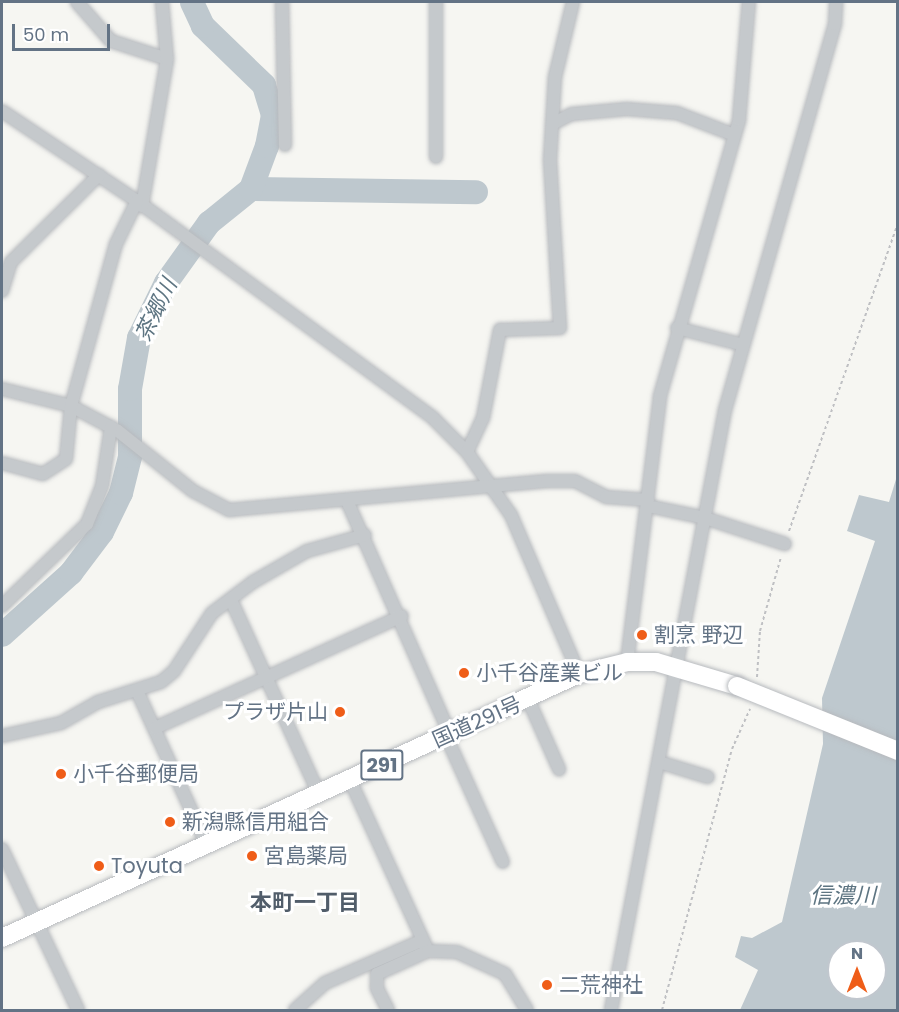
<!DOCTYPE html>
<meta charset="utf-8">
<style>
body{margin:0}
#map{position:relative;width:899px;height:1012px;overflow:hidden;background:#f6f6f2;font-family:Poppins,"Noto Sans JP",sans-serif}
div>[style]{position:absolute}
.water>*{inset:0;background:#bec8ce}
.river>*{height:24px;margin:-12px;padding:0 12px;transform-origin:12px;border-radius:12px;background:#bec8ce}
.path>*{height:2px;margin-top:-1px;transform-origin:0;background:repeating-linear-gradient(90deg,#bfc0c3 0 3px,transparent 0 6px)}
.roads{filter:drop-shadow(0 0 2px #b7babe) drop-shadow(0 0 2px #b7babe)}
.minor>*{height:12px;margin:-6px;padding:0 6px;transform-origin:6px;border-radius:6px;background:#c5c9cc}
.highway>*{height:18px;margin:-9px;padding:0 9px;transform-origin:9px;border-radius:9px;background:#fff}
.bridges{filter:drop-shadow(0 0 2px #b7babe) drop-shadow(0 0 2px #b7babe)}
.highway-bridge>*{height:18px;margin:-9px;padding:0 9px;transform-origin:9px;border-radius:9px;background:#fff}
.dots>*{width:16px;height:16px;translate:-50% -50%;box-sizing:border-box;border:3px solid #fff;border-radius:50%}
span{translate:-50% -50%;white-space:nowrap;text-align:center;line-height:1.15;-webkit-text-stroke:6px #fff;paint-order:stroke}
.shield-label span{padding:2px 4px;background:#fff;border:2px solid;border-radius:4px;-webkit-text-stroke-width:0}
.shield-label{font-size:20px;color:#637385;font-weight:700}
.poi-label{font-size:21px;color:#637385}
.left{translate:0 -50%;text-align:left}
.right{translate:-100% -50%;text-align:right}
.street-label{font-size:21px;color:#637385}
.water-label{font-size:22px;color:#5e7582;font-style:italic}
.neighbourhood-label{font-size:22px;color:#515d6a;font-weight:700}
.frame{position:absolute;inset:0;border:3px solid #637385;pointer-events:none}
.north{position:absolute;left:827px;top:940px;width:60px;height:60px;box-sizing:border-box;background:#fff;border:2px solid #c1c7ce;border-radius:50%;rotate:0deg;font-size:16px;font-weight:700;line-height:24px;text-align:center;color:#637385}
.north::after{content:'';display:block;margin:auto;width:21px;height:27px;background:#ef5d18;clip-path:polygon(50% 0,100% 100%,50% 72%,0 100%)}
.scale{position:absolute;left:12px;top:24px;width:98px;height:27px;box-sizing:border-box;border:3px solid #637385;border-top:0;padding-left:8px;font-size:18px;line-height:21px;white-space:nowrap;color:#637385;-webkit-text-stroke:4px #fff;paint-order:stroke}
</style>
<div id="map">
<div class="water">
<div style="clip-path:polygon(evenodd,897px 476px,897px 1010px,740px 1010px,758px 970px,735px 957px,741px 936px,752px 938px,782px 922px,823px 744px,822px 698px,875px 541px,847px 531px,859px 495px,889px 502px,897px 476px,839px 952px,875px 952px,875px 988px,839px 988px,839px 952px)"></div>
</div>
<div class="river">
<div style="left:251px;top:189px;width:225px;rotate:0.8deg"></div>
<div style="left:2px;top:635px;width:93px;rotate:-41.9deg"></div>
<div style="left:71px;top:573px;width:51px;rotate:-52.9deg"></div>
<div style="left:102px;top:532px;width:43px;rotate:-64deg"></div>
<div style="left:121px;top:493px;width:38px;rotate:-76deg"></div>
<div style="left:130px;top:456px;width:67px;rotate:-90deg"></div>
<div style="left:130px;top:389px;width:52px;rotate:-80deg"></div>
<div style="left:139px;top:338px;width:61px;rotate:-63.9deg"></div>
<div style="left:166px;top:283px;width:74px;rotate:-54.4deg"></div>
<div style="left:209px;top:223px;width:54px;rotate:-39deg"></div>
<div style="left:251px;top:189px;width:46px;rotate:-69.6deg"></div>
<div style="left:267px;top:146px;width:32px;rotate:-79deg"></div>
<div style="left:273px;top:115px;width:31px;rotate:-107deg"></div>
<div style="left:264px;top:85px;width:85px;rotate:-136deg"></div>
<div style="left:203px;top:26px;width:26px;rotate:-115deg"></div>
</div>
<div class="path">
<div style="left:789px;top:531px;width:326px;rotate:-70.5deg"></div>
<div style="left:757px;top:677px;width:46px;rotate:-86.3deg"></div>
<div style="left:760px;top:631px;width:77px;rotate:-74.2deg"></div>
<div style="left:662px;top:1010px;width:270px;rotate:-75deg"></div>
<div style="left:732px;top:749px;width:44px;rotate:-65.8deg"></div>
</div>
<div class="roads">
<div class="minor">
<div style="left:77px;top:2px;width:52px;rotate:48.9deg"></div>
<div style="left:111px;top:41px;width:59px;rotate:17.8deg"></div>
<div style="left:282px;top:2px;width:143px;rotate:88.8deg"></div>
<div style="left:436px;top:2px;width:155px;rotate:90deg"></div>
<div style="left:2px;top:111px;width:162px;rotate:33.7deg"></div>
<div style="left:137px;top:201px;width:367px;rotate:36.2deg"></div>
<div style="left:433px;top:418px;width:48px;rotate:45deg"></div>
<div style="left:467px;top:452px;width:77px;rotate:55.1deg"></div>
<div style="left:511px;top:515px;width:173px;rotate:66.8deg"></div>
<div style="left:552px;top:124px;width:22px;rotate:-27deg"></div>
<div style="left:572px;top:114px;width:55px;rotate:-5.2deg"></div>
<div style="left:627px;top:109px;width:50px;rotate:4.6deg"></div>
<div style="left:677px;top:113px;width:61px;rotate:21.1deg"></div>
<div style="left:142px;top:206px;width:149px;rotate:-80.3deg"></div>
<div style="left:167px;top:59px;width:57px;rotate:-95deg"></div>
<div style="left:2px;top:291px;width:30px;rotate:-73deg"></div>
<div style="left:11px;top:262px;width:124px;rotate:-44.7deg"></div>
<div style="left:677px;top:328px;width:65px;rotate:14.3deg"></div>
<div style="left:2px;top:389px;width:71px;rotate:13.8deg"></div>
<div style="left:71px;top:406px;width:53px;rotate:28deg"></div>
<div style="left:118px;top:431px;width:96px;rotate:38.7deg"></div>
<div style="left:193px;top:491px;width:41px;rotate:27.8deg"></div>
<div style="left:229px;top:510px;width:319px;rotate:-5.2deg"></div>
<div style="left:547px;top:481px;width:28px"></div>
<div style="left:575px;top:481px;width:35px;rotate:27deg"></div>
<div style="left:606px;top:497px;width:42px;rotate:4.1deg"></div>
<div style="left:467px;top:452px;width:38px;rotate:-65deg"></div>
<div style="left:483px;top:418px;width:90px;rotate:-79.1deg"></div>
<div style="left:500px;top:330px;width:60px;rotate:-1.9deg"></div>
<div style="left:560px;top:328px;width:168px;rotate:-93.4deg"></div>
<div style="left:550px;top:160px;width:83px;rotate:-86.6deg"></div>
<div style="left:555px;top:77px;width:77px;rotate:-76.5deg"></div>
<div style="left:2px;top:463px;width:42px;rotate:15deg"></div>
<div style="left:43px;top:474px;width:27px;rotate:-33deg"></div>
<div style="left:66px;top:459px;width:53px;rotate:-84.6deg"></div>
<div style="left:71px;top:406px;width:168px;rotate:-74.5deg"></div>
<div style="left:116px;top:244px;width:48px;rotate:-64deg"></div>
<div style="left:348px;top:503px;width:253px;rotate:66.2deg"></div>
<div style="left:648px;top:506px;width:58px;rotate:11.9deg"></div>
<div style="left:705px;top:518px;width:84px;rotate:18deg"></div>
<div style="left:231px;top:600px;width:213px;rotate:65.6deg"></div>
<div style="left:2px;top:606px;width:118px;rotate:-44deg"></div>
<div style="left:87px;top:524px;width:41px;rotate:-68.5deg"></div>
<div style="left:102px;top:486px;width:60px;rotate:-81.3deg"></div>
<div style="left:627px;top:662px;width:268px;rotate:-82.9deg"></div>
<div style="left:660px;top:396px;width:287px;rotate:-74deg"></div>
<div style="left:739px;top:120px;width:118px;rotate:-85.2deg"></div>
<div style="left:138px;top:693px;width:167px;rotate:65.6deg"></div>
<div style="left:528px;top:699px;width:77px;rotate:66.1deg"></div>
<div style="left:155px;top:728px;width:271px;rotate:-24.4deg"></div>
<div style="left:2px;top:736px;width:60px;rotate:-12.4deg"></div>
<div style="left:61px;top:723px;width:43px;rotate:-29.6deg"></div>
<div style="left:98px;top:702px;width:66px;rotate:-17.6deg"></div>
<div style="left:161px;top:682px;width:17px;rotate:-40deg"></div>
<div style="left:174px;top:671px;width:69px;rotate:-56.8deg"></div>
<div style="left:212px;top:613px;width:51px;rotate:-37.1deg"></div>
<div style="left:253px;top:582px;width:62px;rotate:-29.9deg"></div>
<div style="left:307px;top:551px;width:60px;rotate:-15.4deg"></div>
<div style="left:446px;top:736px;width:138px;rotate:65.7deg"></div>
<div style="left:659px;top:762px;width:51px;rotate:17deg"></div>
<div style="left:350px;top:780px;width:188px;rotate:65.5deg"></div>
<div style="left:2px;top:849px;width:178px;rotate:64.7deg"></div>
<div style="left:295px;top:1010px;width:40px;rotate:-42deg"></div>
<div style="left:325px;top:983px;width:107px;rotate:-23.7deg"></div>
<div style="left:388px;top:1010px;width:25px;rotate:-117deg"></div>
<div style="left:377px;top:988px;width:14px;rotate:-90deg"></div>
<div style="left:377px;top:974px;width:56px;rotate:-24.3deg"></div>
<div style="left:428px;top:951px;width:29px;rotate:2deg"></div>
<div style="left:457px;top:952px;width:53px;rotate:24.6deg"></div>
<div style="left:505px;top:974px;width:42px;rotate:58.6deg"></div>
<div style="left:611px;top:1010px;width:611px;rotate:-79.24deg"></div>
<div style="left:725px;top:410px;width:401px;rotate:-74.1deg"></div>
<div style="left:835px;top:24px;width:22px;rotate:-87deg"></div>
</div>
<div class="highway">
<div style="left:2px;top:938px;width:635px;rotate:-24.59deg"></div>
<div style="left:579px;top:674px;width:49px;rotate:-14deg"></div>
<div style="left:627px;top:662px;width:29px"></div>
<div style="left:656px;top:662px;width:84px;rotate:16.5deg"></div>
</div>
</div>
<div class="bridges">
<div class="highway-bridge">
<div style="left:737px;top:686px;width:174px;rotate:22deg"></div>
</div>
</div>
<div class="dots">
<div style="left:642px;top:635px;background:#ef5d18"></div>
<div style="left:464px;top:673px;background:#ef5d18"></div>
<div style="left:340px;top:712px;background:#ef5d18"></div>
<div style="left:61px;top:774px;background:#ef5d18"></div>
<div style="left:170px;top:822px;background:#ef5d18"></div>
<div style="left:252px;top:856px;background:#ef5d18"></div>
<div style="left:99px;top:866px;background:#ef5d18"></div>
<div style="left:547px;top:985px;background:#ef5d18"></div>
</div>
<div class="shield-label">
<span style="left:382px;top:765px">291</span>
</div>
<div class="poi-label">
<span class="left" style="left:654px;top:635px">割烹 野辺</span>
<span class="left" style="left:476px;top:673px">小千谷産業ビル</span>
<span class="right" style="left:328px;top:712px">プラザ片山</span>
<span class="left" style="left:73px;top:774px">小千谷郵便局</span>
<span class="left" style="left:182px;top:822px">新潟縣信用組合</span>
<span class="left" style="left:264px;top:856px">宮島薬局</span>
<span class="left" style="left:111px;top:866px">Toyuta</span>
<span class="left" style="left:559px;top:985px">二荒神社</span>
</div>
<div class="street-label">
<span style="left:477px;top:722px;rotate:-24deg">国道291号</span>
</div>
<div class="water-label">
<span style="left:156px;top:310px;rotate:-64deg">茶郷川</span>
<span style="left:843px;top:896px">信濃川</span>
</div>
<div class="neighbourhood-label">
<span style="left:305px;top:903px">本町一丁目</span>
</div>
<div class="frame"></div>
<div class="north">N</div>
<div class="scale">50 m</div>
</div>
